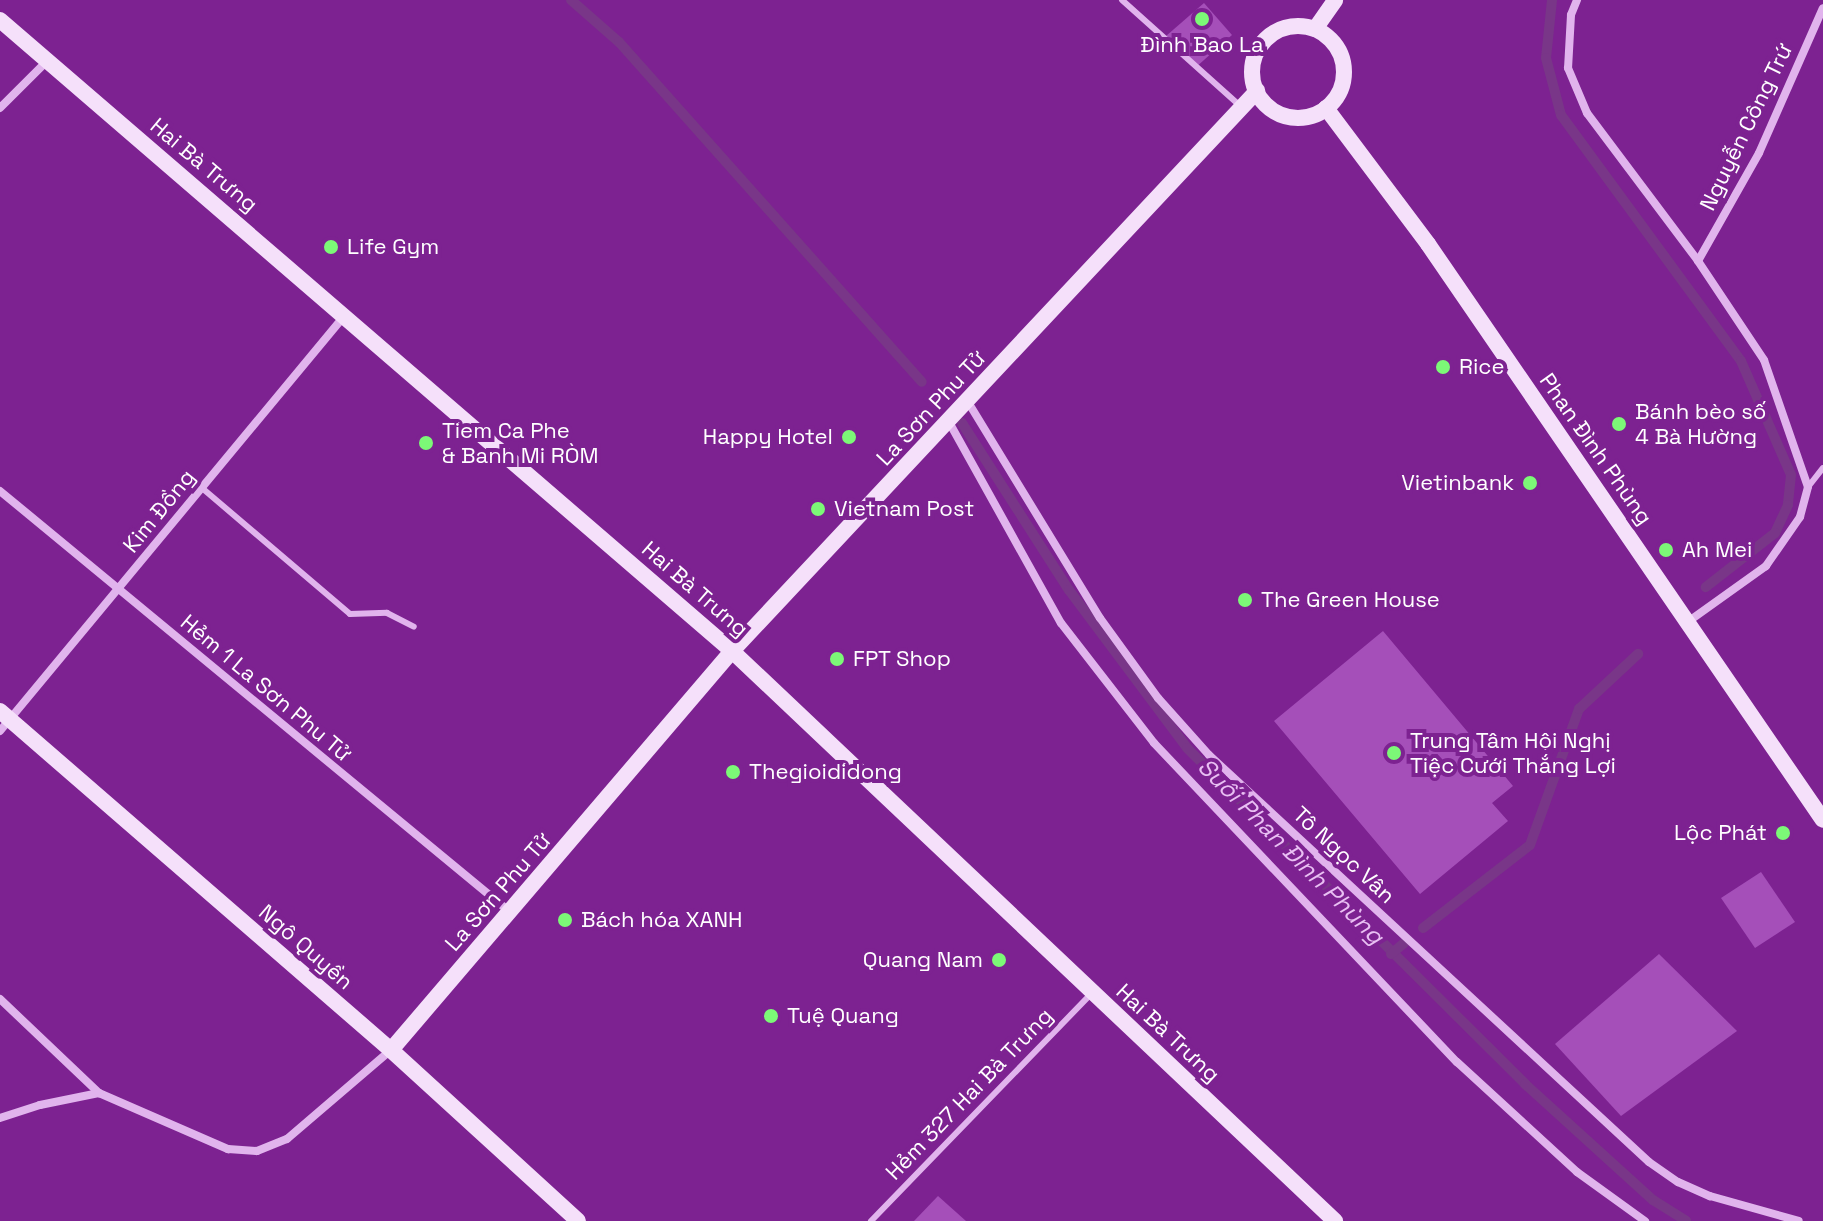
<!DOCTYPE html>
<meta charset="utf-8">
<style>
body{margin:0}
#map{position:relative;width:1823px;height:1221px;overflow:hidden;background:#7d2291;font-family:"Space Grotesk",sans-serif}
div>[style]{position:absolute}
.stream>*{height:10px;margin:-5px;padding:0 5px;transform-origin:5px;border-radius:5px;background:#793688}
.building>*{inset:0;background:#a54fb9}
.lane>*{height:6px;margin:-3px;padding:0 3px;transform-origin:3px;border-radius:3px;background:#e1b4ed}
.street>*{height:8px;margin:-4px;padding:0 4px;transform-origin:4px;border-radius:4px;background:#e1b4ed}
.secondary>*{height:16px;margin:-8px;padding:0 8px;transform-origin:8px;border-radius:8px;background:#f5e0fa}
.secondary>.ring{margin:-8px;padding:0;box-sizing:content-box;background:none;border:16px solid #f5e0fa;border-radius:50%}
.dots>*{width:22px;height:22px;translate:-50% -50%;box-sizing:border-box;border:4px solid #7d2291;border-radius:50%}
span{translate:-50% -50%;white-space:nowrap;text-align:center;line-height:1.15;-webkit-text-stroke:8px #7d2291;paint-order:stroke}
.poi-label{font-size:22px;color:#fff}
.left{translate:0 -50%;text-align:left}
.right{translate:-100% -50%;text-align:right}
.street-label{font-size:22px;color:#fff}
.water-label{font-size:24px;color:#e9c0f3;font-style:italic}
</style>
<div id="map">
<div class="stream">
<div style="left:571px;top:0;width:64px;rotate:41.2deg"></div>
<div style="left:619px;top:42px;width:455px;rotate:48.3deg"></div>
<div style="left:1552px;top:0;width:58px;rotate:95.9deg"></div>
<div style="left:1546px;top:58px;width:59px;rotate:75.3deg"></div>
<div style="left:1561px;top:115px;width:305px;rotate:53.8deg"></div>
<div style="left:1741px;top:361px;width:124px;rotate:66.3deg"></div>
<div style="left:1791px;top:475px;width:30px;rotate:96deg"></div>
<div style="left:1788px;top:505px;width:31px;rotate:115deg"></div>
<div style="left:1775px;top:533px;width:88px;rotate:142deg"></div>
<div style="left:962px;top:423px;width:198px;rotate:57.4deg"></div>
<div style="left:1069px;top:590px;width:197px;rotate:53.2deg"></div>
<div style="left:1187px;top:748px;width:477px;rotate:44.8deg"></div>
<div style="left:1525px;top:1084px;width:173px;rotate:42.2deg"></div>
<div style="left:1653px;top:1200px;width:39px;rotate:32deg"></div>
<div style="left:1423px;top:928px;width:135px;rotate:-37.8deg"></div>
<div style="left:1530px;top:845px;width:145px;rotate:-70.2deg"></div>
<div style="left:1579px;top:709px;width:81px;rotate:-43deg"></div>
<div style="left:1391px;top:954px;width:17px;rotate:-40deg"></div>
</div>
<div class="building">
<div style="clip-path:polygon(1204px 3px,1232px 35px,1195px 68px,1166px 36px)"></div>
<div style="clip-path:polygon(1383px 631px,1513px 786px,1492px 803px,1508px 821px,1420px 894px,1274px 721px)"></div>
<div style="clip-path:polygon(1761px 872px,1795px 922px,1755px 948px,1721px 898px)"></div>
<div style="clip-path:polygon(1659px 954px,1737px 1031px,1621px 1116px,1555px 1044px)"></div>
<div style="clip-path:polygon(938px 1196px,966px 1221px,914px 1221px)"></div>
</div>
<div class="lane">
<div style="left:1122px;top:0;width:157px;rotate:41.9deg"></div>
<div style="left:1808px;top:487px;width:24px;rotate:-52deg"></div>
<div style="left:202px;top:488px;width:194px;rotate:40.4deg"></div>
<div style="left:350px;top:614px;width:37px;rotate:-2deg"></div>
<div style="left:387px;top:613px;width:30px;rotate:27deg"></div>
<div style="left:871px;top:1221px;width:319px;rotate:-45.9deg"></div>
</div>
<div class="street">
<div style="left:1577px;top:0;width:16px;rotate:112deg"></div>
<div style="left:1571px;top:15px;width:53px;rotate:93.2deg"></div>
<div style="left:1568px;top:68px;width:49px;rotate:67.1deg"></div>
<div style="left:1587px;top:113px;width:185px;rotate:53.1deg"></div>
<div style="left:1698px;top:261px;width:119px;rotate:56.3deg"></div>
<div style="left:1764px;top:360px;width:134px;rotate:70.9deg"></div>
<div style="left:1808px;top:487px;width:31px;rotate:105deg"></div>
<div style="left:1800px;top:517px;width:60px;rotate:124.8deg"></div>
<div style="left:1766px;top:566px;width:95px;rotate:144.5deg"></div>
<div style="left:0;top:108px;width:66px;rotate:-45deg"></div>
<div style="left:1698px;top:261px;width:124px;rotate:-60.5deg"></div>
<div style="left:1759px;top:153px;width:158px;rotate:-66.2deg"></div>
<div style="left:968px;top:402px;width:253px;rotate:58.6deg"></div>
<div style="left:1100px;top:618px;width:99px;rotate:54.1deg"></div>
<div style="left:1158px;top:698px;width:76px;rotate:48.2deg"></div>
<div style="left:1209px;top:755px;width:599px;rotate:42.77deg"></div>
<div style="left:1649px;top:1162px;width:35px;rotate:35deg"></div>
<div style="left:1678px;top:1182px;width:35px;rotate:24deg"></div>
<div style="left:1710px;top:1196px;width:92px;rotate:15.7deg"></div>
<div style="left:949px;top:422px;width:230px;rotate:60.9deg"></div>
<div style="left:1061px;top:623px;width:152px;rotate:52.2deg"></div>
<div style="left:1154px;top:743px;width:440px;rotate:46.5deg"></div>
<div style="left:1457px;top:1062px;width:163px;rotate:42.5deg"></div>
<div style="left:1577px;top:1172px;width:84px;rotate:35.8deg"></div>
<div style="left:0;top:491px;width:661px;rotate:39.54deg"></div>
<div style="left:0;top:731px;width:540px;rotate:-50.33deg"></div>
<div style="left:0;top:999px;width:137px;rotate:43.5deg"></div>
<div style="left:0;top:1118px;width:42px;rotate:-18deg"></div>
<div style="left:40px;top:1105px;width:60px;rotate:-11.5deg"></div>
<div style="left:99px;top:1093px;width:141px;rotate:23.5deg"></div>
<div style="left:228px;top:1149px;width:29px;rotate:4deg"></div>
<div style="left:257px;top:1151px;width:32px;rotate:-22deg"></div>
<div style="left:287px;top:1139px;width:137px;rotate:-40.6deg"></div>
</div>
<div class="secondary">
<div style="left:0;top:20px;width:966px;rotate:40.76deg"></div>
<div style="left:732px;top:651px;width:830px;rotate:43.39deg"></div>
<div class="ring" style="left:1252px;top:26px;width:76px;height:76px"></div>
<div style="left:1315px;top:29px;width:35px;rotate:-55deg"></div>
<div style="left:1326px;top:108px;width:170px;rotate:53.1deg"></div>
<div style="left:1428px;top:244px;width:698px;rotate:55.56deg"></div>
<div style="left:0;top:711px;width:517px;rotate:40.93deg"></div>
<div style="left:391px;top:1050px;width:253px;rotate:42.4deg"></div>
<div style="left:391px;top:1050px;width:525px;rotate:-49.48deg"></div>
<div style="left:732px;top:651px;width:768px;rotate:-46.85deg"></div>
</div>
<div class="dots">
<div style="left:1202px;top:19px;background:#7cf877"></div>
<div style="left:331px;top:247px;background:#7cf877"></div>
<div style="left:1443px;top:367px;background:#7cf877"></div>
<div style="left:1619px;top:424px;background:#7cf877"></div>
<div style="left:849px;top:437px;background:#7cf877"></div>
<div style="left:426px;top:443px;background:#7cf877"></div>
<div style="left:1530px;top:483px;background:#7cf877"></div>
<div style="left:818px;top:509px;background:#7cf877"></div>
<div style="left:1666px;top:550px;background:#7cf877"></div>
<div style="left:1245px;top:600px;background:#7cf877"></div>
<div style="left:837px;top:659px;background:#7cf877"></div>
<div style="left:1394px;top:753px;background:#7cf877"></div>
<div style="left:733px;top:772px;background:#7cf877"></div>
<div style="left:1783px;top:833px;background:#7cf877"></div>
<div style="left:565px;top:920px;background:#7cf877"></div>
<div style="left:999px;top:960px;background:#7cf877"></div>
<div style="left:771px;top:1016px;background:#7cf877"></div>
</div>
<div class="poi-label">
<span style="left:1202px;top:45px">Đình Bao La</span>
<span class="left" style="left:347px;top:247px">Life Gym</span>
<span class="left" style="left:1459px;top:367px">Rice</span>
<span class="left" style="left:1635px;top:424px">Bánh bèo số<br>4 Bà Hường</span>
<span class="left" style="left:442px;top:443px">Tiem Ca Phe<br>&amp; Banh Mi RÒM</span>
<span class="right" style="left:833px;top:437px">Happy Hotel</span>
<span class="right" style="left:1514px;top:483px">Vietinbank</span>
<span class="left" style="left:834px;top:509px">Vietnam Post</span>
<span class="left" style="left:1682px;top:550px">Ah Mei</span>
<span class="left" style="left:1261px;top:600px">The Green House</span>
<span class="left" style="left:853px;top:659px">FPT Shop</span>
<span class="left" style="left:1410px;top:753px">Trung Tâm Hội Nghị<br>Tiệc Cưới Thắng Lợi</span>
<span class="left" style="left:749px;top:772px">Thegioididong</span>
<span class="right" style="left:1767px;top:833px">Lộc Phát</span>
<span class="left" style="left:581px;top:920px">Bách hóa XANH</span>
<span class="right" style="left:983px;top:960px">Quang Nam</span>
<span class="left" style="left:787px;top:1016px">Tuệ Quang</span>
</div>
<div class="street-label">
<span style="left:1746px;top:127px;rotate:-64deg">Nguyễn Công Trứ</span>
<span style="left:204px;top:165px;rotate:40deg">Hai Bà Trưng</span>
<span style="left:931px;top:408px;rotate:-47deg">La Sơn Phu Tử</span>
<span style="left:1596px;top:449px;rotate:55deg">Phan Đình Phùng</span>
<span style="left:159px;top:511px;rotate:-51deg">Kim Đồng</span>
<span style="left:695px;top:589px;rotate:41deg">Hai Bà Trưng</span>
<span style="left:266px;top:688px;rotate:40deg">Hẻm 1 La Sơn Phu Tử</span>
<span style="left:1344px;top:855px;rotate:43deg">Tô Ngọc Vân</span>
<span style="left:498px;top:892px;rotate:-49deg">La Sơn Phu Tử</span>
<span style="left:306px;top:947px;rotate:41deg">Ngô Quyền</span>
<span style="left:1168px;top:1033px;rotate:43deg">Hai Bà Trưng</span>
<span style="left:969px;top:1094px;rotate:-46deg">Hẻm 327 Hai Bà Trưng</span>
</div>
<div class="water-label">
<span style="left:1291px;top:851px;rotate:45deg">Suối Phan Đình Phùng</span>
</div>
</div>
